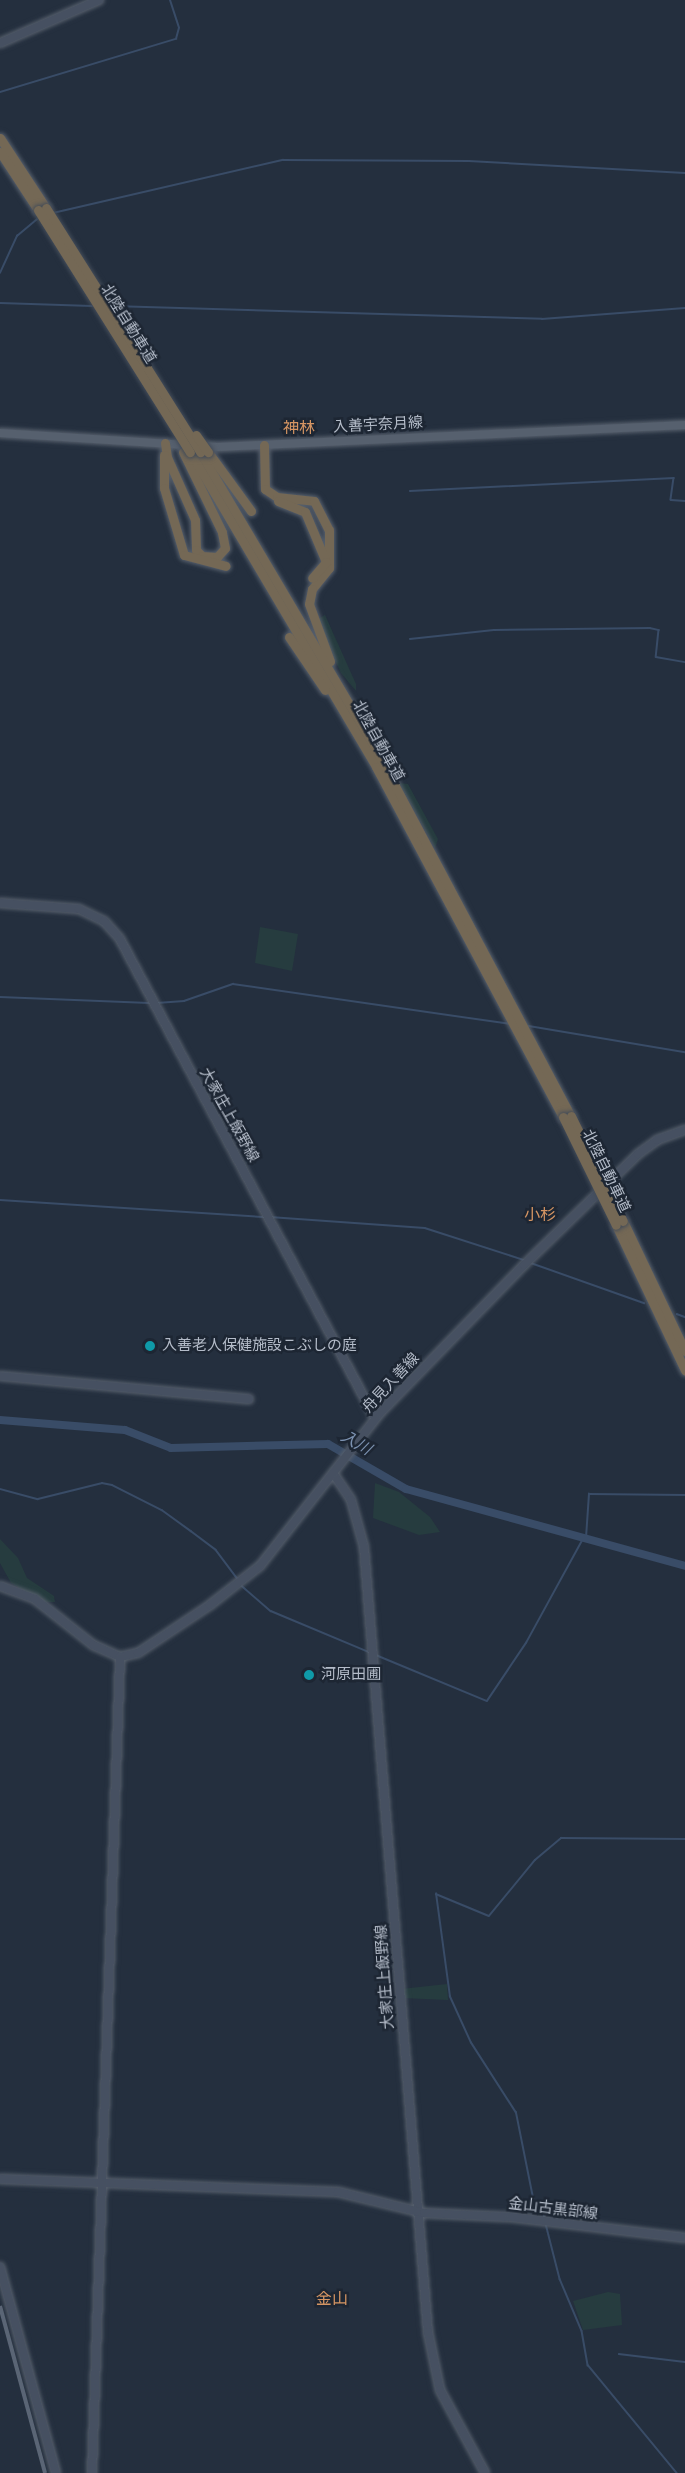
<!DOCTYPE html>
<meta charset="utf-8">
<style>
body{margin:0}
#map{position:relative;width:685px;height:2473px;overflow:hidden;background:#242f3e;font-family:Roboto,"Noto Sans JP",sans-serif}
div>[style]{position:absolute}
.green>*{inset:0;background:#263c3f}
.stream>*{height:1.5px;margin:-0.75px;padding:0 0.75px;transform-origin:0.75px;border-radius:0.75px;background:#394c67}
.river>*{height:8px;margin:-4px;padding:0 4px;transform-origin:4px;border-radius:4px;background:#394c67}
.roads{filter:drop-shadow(0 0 2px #565f6c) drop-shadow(0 0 2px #565f6c)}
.secondary>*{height:8px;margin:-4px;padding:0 4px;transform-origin:4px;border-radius:4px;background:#465061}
.primary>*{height:8px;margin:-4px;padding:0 4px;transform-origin:4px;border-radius:4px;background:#56606e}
.highway>*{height:9px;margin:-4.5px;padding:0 4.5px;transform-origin:4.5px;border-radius:4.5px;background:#746855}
.rail>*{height:4px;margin-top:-2px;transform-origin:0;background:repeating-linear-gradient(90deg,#1d2633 0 4.5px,#5a6575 0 9px);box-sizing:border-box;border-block:2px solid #5a6575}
.bridges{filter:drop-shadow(0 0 2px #434c59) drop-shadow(0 0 2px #434c59)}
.highway-bridge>*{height:9px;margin:-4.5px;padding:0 4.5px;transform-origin:4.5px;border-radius:4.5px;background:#746855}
.dots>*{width:16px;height:16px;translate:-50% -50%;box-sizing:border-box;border:3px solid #1d2633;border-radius:50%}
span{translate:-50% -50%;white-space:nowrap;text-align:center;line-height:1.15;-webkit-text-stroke:5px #1d2633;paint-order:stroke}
.street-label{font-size:15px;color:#b4bcc9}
.poi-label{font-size:15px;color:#b4bcc9}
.left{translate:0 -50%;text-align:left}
.neighbourhood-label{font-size:16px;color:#d59563}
.water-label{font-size:16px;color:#7c92b1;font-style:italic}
</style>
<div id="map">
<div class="green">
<div style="clip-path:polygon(325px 615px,356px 684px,356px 691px,341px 673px,316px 620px)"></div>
<div style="clip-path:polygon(356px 700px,364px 701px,400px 770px,395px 775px)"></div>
<div style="clip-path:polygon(399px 783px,408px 784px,438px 839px,435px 848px)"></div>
<div style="clip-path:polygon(260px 927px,298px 934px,292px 971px,255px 963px)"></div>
<div style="clip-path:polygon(375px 1483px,399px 1492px,430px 1517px,440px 1532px,419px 1535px,373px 1518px)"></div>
<div style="clip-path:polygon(0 1539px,18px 1558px,27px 1578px,54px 1596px,55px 1602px,44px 1602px,11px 1583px,0 1563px)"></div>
<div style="clip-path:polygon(447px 1984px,448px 2000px,402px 1998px,401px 1989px)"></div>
<div style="clip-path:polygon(608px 2292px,620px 2294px,622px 2325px,583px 2330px,573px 2301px)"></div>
</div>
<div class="stream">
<div style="left:0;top:92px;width:184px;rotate:-16.8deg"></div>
<div style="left:176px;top:39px;width:11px;rotate:-75deg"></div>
<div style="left:179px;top:28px;width:29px;rotate:-108deg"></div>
<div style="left:53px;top:213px;width:236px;rotate:-13deg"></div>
<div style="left:283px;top:160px;width:186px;rotate:0.3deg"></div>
<div style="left:469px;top:161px;width:216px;rotate:3.2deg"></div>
<div style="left:0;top:273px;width:41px;rotate:-65.3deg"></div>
<div style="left:17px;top:236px;width:26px;rotate:-40deg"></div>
<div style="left:0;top:303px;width:92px;rotate:1.9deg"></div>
<div style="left:112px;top:306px;width:430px;rotate:1.7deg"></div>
<div style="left:542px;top:319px;width:143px;rotate:-4.4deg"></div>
<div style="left:410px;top:491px;width:264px;rotate:-2.8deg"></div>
<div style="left:674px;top:478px;width:22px;rotate:98deg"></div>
<div style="left:671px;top:500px;width:14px;rotate:4deg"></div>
<div style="left:410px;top:639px;width:84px;rotate:-6.1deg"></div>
<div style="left:494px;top:630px;width:156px;rotate:-0.7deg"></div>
<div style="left:650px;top:628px;width:9px;rotate:13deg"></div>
<div style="left:659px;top:630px;width:27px;rotate:96deg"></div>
<div style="left:656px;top:657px;width:29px;rotate:10deg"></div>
<div style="left:0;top:997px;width:149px;rotate:2.3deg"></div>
<div style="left:157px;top:1003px;width:27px;rotate:-4deg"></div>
<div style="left:184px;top:1001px;width:52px;rotate:-19.1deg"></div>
<div style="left:233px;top:984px;width:279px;rotate:8.2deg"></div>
<div style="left:529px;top:1026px;width:158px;rotate:9.5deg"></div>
<div style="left:0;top:1200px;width:267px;rotate:3.7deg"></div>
<div style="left:270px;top:1217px;width:155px;rotate:4.1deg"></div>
<div style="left:425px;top:1228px;width:104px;rotate:17.9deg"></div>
<div style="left:531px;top:1263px;width:120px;rotate:19.5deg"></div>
<div style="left:677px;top:1314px;width:9px;rotate:21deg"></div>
<div style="left:0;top:1489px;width:39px;rotate:15deg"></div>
<div style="left:38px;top:1499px;width:66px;rotate:-14deg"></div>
<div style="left:102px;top:1483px;width:10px;rotate:11deg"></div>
<div style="left:112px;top:1485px;width:56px;rotate:26.6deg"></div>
<div style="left:162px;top:1510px;width:36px;rotate:36deg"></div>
<div style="left:191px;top:1531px;width:31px;rotate:37deg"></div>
<div style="left:216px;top:1550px;width:36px;rotate:53deg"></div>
<div style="left:586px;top:1538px;width:44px;rotate:-86.1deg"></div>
<div style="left:589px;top:1494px;width:96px;rotate:0.6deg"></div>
<div style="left:242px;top:1586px;width:38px;rotate:41deg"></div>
<div style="left:271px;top:1611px;width:106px;rotate:22.7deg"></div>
<div style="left:376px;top:1655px;width:120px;rotate:22.5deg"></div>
<div style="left:487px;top:1701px;width:70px;rotate:-56.1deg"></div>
<div style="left:526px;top:1643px;width:121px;rotate:-61.3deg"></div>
<div style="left:544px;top:2217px;width:22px;rotate:-120deg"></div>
<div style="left:533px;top:2198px;width:87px;rotate:-101.3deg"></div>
<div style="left:516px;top:2113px;width:83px;rotate:-122.7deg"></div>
<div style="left:471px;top:2043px;width:51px;rotate:-114.5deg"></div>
<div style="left:450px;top:1997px;width:104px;rotate:-97.7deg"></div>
<div style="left:436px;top:1894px;width:57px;rotate:22.5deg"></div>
<div style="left:489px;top:1916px;width:72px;rotate:-50.6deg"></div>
<div style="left:535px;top:1860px;width:34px;rotate:-40deg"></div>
<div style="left:561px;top:1838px;width:124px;rotate:0.5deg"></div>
<div style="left:546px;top:2224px;width:57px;rotate:75.7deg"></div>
<div style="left:560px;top:2279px;width:56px;rotate:67.1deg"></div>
<div style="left:582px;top:2331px;width:35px;rotate:80deg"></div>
<div style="left:588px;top:2365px;width:140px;rotate:50.5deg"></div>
<div style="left:619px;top:2354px;width:66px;rotate:6.9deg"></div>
</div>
<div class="river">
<div style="left:0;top:1420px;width:125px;rotate:4.6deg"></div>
<div style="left:125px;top:1430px;width:49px;rotate:21.4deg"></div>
<div style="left:171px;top:1448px;width:157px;rotate:-1.5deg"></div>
<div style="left:328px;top:1444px;width:90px;rotate:30deg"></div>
<div style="left:406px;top:1489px;width:289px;rotate:15.4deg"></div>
</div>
<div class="roads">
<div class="secondary">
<div style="left:0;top:43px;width:108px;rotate:-23.5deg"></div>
<div style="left:0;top:903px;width:79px;rotate:4.3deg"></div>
<div style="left:79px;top:909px;width:28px;rotate:26deg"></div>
<div style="left:104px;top:921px;width:24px;rotate:48deg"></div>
<div style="left:120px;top:939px;width:543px;rotate:61.97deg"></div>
<div style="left:0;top:1376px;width:250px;rotate:5.3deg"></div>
<div style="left:333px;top:1473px;width:32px;rotate:56deg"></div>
<div style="left:351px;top:1500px;width:49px;rotate:74.5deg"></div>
<div style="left:364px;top:1547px;width:788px;rotate:85.34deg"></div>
<div style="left:428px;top:2332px;width:59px;rotate:78.3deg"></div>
<div style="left:440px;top:2390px;width:94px;rotate:61.5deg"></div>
<div style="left:0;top:1586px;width:37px;rotate:20deg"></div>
<div style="left:35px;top:1599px;width:74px;rotate:38.4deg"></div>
<div style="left:93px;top:1645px;width:30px;rotate:24deg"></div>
<div style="left:120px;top:1657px;width:18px;rotate:-13deg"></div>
<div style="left:138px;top:1653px;width:87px;rotate:-33.7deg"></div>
<div style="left:210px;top:1605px;width:63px;rotate:-38deg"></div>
<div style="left:260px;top:1566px;width:194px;rotate:-51.9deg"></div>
<div style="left:380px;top:1413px;width:206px;rotate:-45.8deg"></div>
<div style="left:524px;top:1265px;width:159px;rotate:-44.2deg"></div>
<div style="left:638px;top:1154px;width:24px;rotate:-36deg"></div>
<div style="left:657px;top:1140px;width:30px;rotate:-20deg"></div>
<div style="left:0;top:2179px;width:338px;rotate:2.2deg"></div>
<div style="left:338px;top:2192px;width:89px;rotate:13.7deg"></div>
<div style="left:424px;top:2213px;width:86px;rotate:2.7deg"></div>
<div style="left:510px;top:2217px;width:176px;rotate:6.8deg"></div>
<div style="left:0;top:2267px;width:213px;rotate:74.8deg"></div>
<div style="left:92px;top:2473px;width:816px;rotate:-88.03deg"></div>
</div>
<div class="primary">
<div style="left:0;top:433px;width:218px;rotate:3.7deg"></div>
<div style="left:218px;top:447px;width:468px;rotate:-2.7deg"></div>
</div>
<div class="highway">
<div style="left:0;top:138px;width:84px;rotate:56.7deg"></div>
<div style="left:0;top:152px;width:69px;rotate:56.8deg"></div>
<div style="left:165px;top:443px;width:14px;rotate:82deg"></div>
<div style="left:167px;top:457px;width:69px;rotate:66deg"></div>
<div style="left:195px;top:520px;width:30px;rotate:88deg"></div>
<div style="left:196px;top:550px;width:8px;rotate:45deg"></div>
<div style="left:202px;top:556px;width:15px;rotate:4deg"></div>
<div style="left:217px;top:557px;width:12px;rotate:-48deg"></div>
<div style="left:225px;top:548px;width:16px;rotate:-101deg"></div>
<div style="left:222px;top:532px;width:89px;rotate:-116deg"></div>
<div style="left:264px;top:445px;width:44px;rotate:88.7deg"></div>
<div style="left:265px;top:489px;width:14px;rotate:34deg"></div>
<div style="left:277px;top:497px;width:37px;rotate:6deg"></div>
<div style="left:314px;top:501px;width:33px;rotate:63deg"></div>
<div style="left:329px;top:530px;width:38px;rotate:90deg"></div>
<div style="left:329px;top:568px;width:27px;rotate:129deg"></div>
<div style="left:312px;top:589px;width:15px;rotate:101deg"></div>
<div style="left:309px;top:604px;width:61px;rotate:69.8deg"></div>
<div style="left:190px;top:452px;width:366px;rotate:59.4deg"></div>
<div style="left:376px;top:767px;width:397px;rotate:61.9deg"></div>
<div style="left:200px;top:452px;width:346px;rotate:59.4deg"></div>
<div style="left:376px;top:750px;width:415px;rotate:62deg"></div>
<div style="left:208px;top:452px;width:73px;rotate:53.9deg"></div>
<div style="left:164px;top:455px;width:33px;rotate:90deg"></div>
<div style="left:164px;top:488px;width:70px;rotate:73.4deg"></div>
<div style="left:184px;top:555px;width:43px;rotate:14.7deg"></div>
<div style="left:278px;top:501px;width:29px;rotate:22deg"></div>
<div style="left:305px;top:512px;width:54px;rotate:67.2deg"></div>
<div style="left:326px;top:562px;width:21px;rotate:131deg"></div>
<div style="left:289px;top:637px;width:64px;rotate:55.8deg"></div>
<div style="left:623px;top:1221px;width:144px;rotate:64.5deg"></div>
<div style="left:616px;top:1225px;width:161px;rotate:64.6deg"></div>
</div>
</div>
<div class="rail">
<div style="left:0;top:2306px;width:173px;rotate:74.9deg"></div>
</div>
<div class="bridges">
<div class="highway-bridge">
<div style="left:46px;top:208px;width:289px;rotate:57.7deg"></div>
<div style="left:38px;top:210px;width:286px;rotate:57.9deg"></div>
<div style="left:196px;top:435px;width:21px;rotate:55deg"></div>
<div style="left:571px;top:1116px;width:117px;rotate:63.7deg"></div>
<div style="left:563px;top:1117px;width:120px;rotate:63.9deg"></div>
</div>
</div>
<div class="dots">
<div style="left:150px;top:1346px;background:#0f9aa8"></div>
<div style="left:309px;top:1675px;background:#0f9aa8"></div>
</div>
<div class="street-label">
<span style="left:128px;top:324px;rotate:58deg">北陸自動車道</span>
<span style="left:378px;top:425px;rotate:-3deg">入善宇奈月線</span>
<span style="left:378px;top:741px;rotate:61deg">北陸自動車道</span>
<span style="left:229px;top:1115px;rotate:61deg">大家庄上飯野線</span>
<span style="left:606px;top:1171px;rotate:64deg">北陸自動車道</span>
<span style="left:391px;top:1383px;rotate:-47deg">舟見入善線</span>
<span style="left:385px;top:1977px;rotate:-94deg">大家庄上飯野線</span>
<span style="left:553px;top:2209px;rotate:7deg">金山古黒部線</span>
</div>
<div class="poi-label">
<span class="left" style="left:162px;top:1346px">入善老人保健施設こぶしの庭</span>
<span class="left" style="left:321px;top:1675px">河原田圃</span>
</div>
<div class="neighbourhood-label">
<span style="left:299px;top:428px">神林</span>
<span style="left:540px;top:1215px">小杉</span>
<span style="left:332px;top:2299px">金山</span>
</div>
<div class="water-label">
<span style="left:356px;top:1443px;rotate:30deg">入川</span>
</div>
</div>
